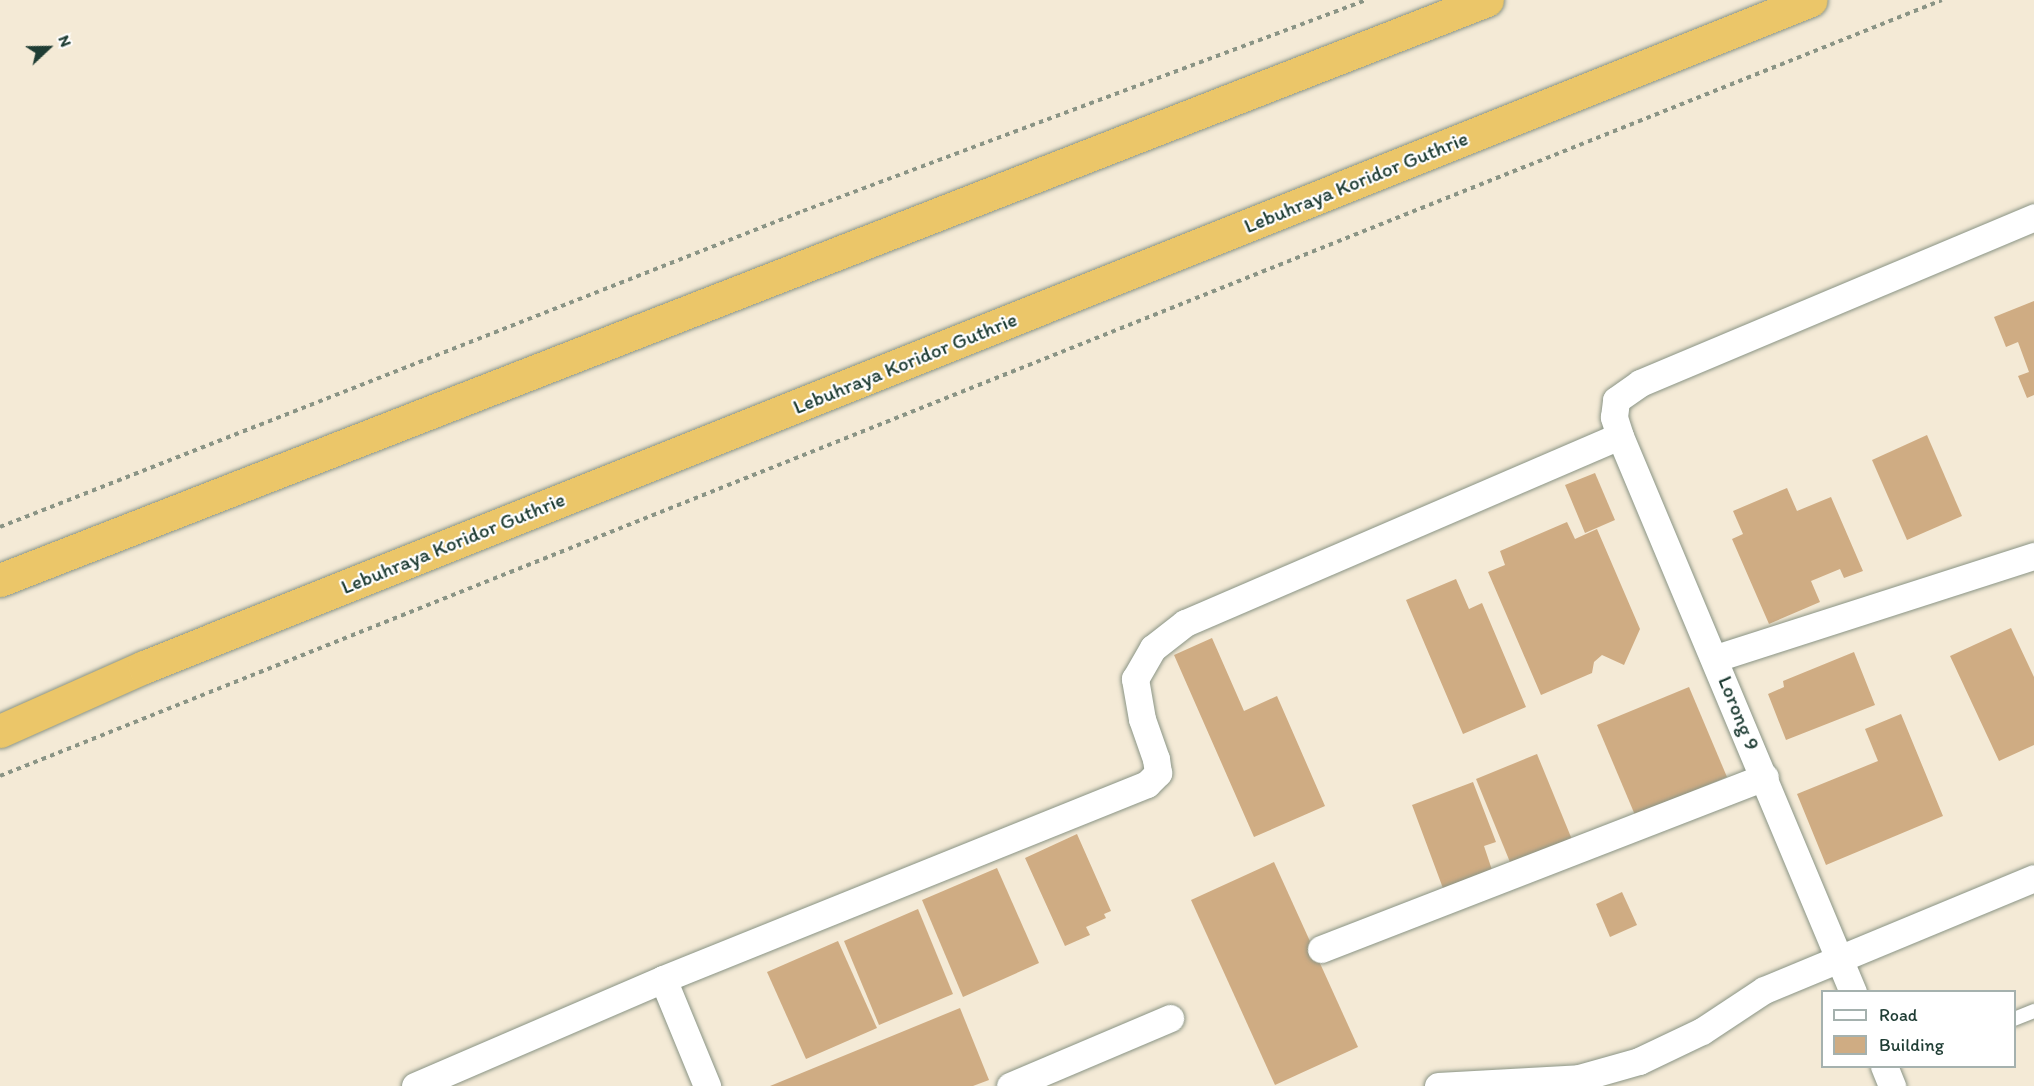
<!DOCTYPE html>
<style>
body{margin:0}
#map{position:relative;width:2034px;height:1086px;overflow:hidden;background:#f4ead6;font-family:Itim,sans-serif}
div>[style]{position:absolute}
.building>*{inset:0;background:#cfac83}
.path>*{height:4px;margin-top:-2px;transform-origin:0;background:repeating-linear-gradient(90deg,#8a9485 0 4.5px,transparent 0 9px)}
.roads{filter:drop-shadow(0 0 2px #8a9485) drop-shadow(0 0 2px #8a9485)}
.service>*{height:14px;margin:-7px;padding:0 7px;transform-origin:7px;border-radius:7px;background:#fff}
.minor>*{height:27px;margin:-13.5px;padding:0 13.5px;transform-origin:13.5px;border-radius:13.5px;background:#fff}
.motorway>*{height:33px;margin:-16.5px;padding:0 16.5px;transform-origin:16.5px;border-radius:16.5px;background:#ebc669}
span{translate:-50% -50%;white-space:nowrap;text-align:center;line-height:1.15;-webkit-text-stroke:4.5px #fff;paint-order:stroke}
.street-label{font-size:21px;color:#1f3d34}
.legend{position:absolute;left:1821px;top:990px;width:195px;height:78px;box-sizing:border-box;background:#fff;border:2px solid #a5b1ae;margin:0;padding:8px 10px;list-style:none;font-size:18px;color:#1f3d34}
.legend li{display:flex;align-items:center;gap:12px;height:30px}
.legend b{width:30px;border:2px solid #a5b1ae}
.north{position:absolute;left:18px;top:18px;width:60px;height:60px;-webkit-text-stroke:4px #fff;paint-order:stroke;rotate:68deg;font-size:16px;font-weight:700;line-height:24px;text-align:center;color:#1f3d34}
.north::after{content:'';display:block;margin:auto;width:21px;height:27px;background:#1f3d34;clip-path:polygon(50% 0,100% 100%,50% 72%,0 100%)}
</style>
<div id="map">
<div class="building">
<div style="clip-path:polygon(2034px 301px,2034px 395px,2027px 398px,2018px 376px,2029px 372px,2018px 342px,2006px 347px,1994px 317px)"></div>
<div style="clip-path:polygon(1927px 435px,1962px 516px,1907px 540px,1872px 460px)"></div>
<div style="clip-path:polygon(1595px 473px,1615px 520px,1585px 533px,1565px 485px)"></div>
<div style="clip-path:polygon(1787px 488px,1797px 511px,1831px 497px,1863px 571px,1844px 578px,1840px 569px,1811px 581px,1820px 602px,1769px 624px,1732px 539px,1743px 534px,1733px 511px)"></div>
<div style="clip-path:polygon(1567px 522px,1575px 539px,1597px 529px,1640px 629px,1624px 665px,1602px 655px,1594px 662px,1592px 673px,1541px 695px,1488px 572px,1505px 565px,1500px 551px)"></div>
<div style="clip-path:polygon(1456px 579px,1469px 609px,1482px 603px,1526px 707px,1463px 734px,1406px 600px)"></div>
<div style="clip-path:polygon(2011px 628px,2034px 677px,2034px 745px,1999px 761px,1950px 656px)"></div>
<div style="clip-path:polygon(1212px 638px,1244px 711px,1277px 696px,1325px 806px,1254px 837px,1174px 655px)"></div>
<div style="clip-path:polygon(1854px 652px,1875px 705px,1786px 740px,1768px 694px,1784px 687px,1783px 681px)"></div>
<div style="clip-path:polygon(1689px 687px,1727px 777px,1635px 815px,1597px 725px)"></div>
<div style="clip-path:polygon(1901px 714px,1943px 816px,1826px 865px,1797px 794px,1878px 761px,1865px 729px)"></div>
<div style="clip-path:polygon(1537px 754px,1573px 842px,1512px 867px,1476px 779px)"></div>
<div style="clip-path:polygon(1473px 782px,1496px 842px,1484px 846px,1493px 873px,1444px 891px,1412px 805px)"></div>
<div style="clip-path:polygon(1077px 834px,1111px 911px,1104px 914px,1106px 918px,1086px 927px,1090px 935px,1065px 946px,1025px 858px)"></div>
<div style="clip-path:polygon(1274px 862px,1358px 1047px,1275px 1085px,1191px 900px)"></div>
<div style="clip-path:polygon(997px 868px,1039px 963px,963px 997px,922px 900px)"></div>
<div style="clip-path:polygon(1622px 892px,1637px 925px,1610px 937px,1596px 904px)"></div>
<div style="clip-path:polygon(918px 909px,953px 994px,879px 1025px,844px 941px)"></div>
<div style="clip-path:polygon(838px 941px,877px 1028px,806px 1059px,767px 972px)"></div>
<div style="clip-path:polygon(960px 1008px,989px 1080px,973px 1086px,770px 1086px)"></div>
</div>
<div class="path">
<div style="left:0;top:527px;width:863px;rotate:-21.48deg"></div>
<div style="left:803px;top:211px;width:601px;rotate:-20.54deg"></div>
<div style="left:0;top:776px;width:2091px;rotate:-21.78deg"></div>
</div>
<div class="roads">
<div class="service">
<div style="left:2014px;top:1019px;width:22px;rotate:-22deg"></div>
</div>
<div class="minor">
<div style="left:1716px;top:658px;width:334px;rotate:-17.8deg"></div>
<div style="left:1321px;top:949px;width:476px;rotate:-21.2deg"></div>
<div style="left:663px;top:979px;width:116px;rotate:67.6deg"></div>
<div style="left:1853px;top:992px;width:603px;rotate:-112.74deg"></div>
<div style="left:1620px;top:436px;width:20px;rotate:-108deg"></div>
<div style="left:1614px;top:417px;width:17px;rotate:-83deg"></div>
<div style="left:1616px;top:400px;width:29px;rotate:-35deg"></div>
<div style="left:1640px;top:383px;width:428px;rotate:-22.8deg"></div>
<div style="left:1884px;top:1066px;width:22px;rotate:68deg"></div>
<div style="left:415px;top:1086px;width:270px;rotate:-23.3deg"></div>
<div style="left:663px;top:979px;width:522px;rotate:-21.94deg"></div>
<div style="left:1147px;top:784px;width:16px;rotate:-45deg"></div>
<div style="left:1158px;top:773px;width:14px;rotate:-98deg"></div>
<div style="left:1156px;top:759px;width:42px;rotate:-109.3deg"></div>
<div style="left:1142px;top:719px;width:41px;rotate:-99.9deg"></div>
<div style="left:1135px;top:679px;width:36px;rotate:-60deg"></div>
<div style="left:1153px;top:648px;width:41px;rotate:-38deg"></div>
<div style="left:1185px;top:623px;width:473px;rotate:-23.3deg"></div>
<div style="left:1010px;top:1086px;width:174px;rotate:-23deg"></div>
<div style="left:1438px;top:1086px;width:141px;rotate:-3.2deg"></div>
<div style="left:1579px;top:1078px;width:62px;rotate:-15.8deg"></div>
<div style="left:1639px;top:1061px;width:70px;rotate:-25.5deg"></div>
<div style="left:1702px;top:1031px;width:74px;rotate:-33.5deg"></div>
<div style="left:1764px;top:990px;width:292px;rotate:-22.5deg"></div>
</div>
<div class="motorway">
<div style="left:0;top:580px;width:1596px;rotate:-21.31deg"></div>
<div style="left:0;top:731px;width:158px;rotate:-24deg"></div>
<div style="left:144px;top:667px;width:1795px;rotate:-21.81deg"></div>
</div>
</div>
<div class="street-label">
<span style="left:1356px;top:182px;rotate:-22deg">Lebuhraya Koridor Guthrie</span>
<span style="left:905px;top:363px;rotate:-22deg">Lebuhraya Koridor Guthrie</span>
<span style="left:453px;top:543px;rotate:-22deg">Lebuhraya Koridor Guthrie</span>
<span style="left:1739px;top:713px;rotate:68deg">Lorong 9</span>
</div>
<ul class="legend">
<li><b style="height:8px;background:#fff"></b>Road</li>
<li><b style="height:16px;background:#cfac83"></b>Building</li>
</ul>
<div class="north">N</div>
</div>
